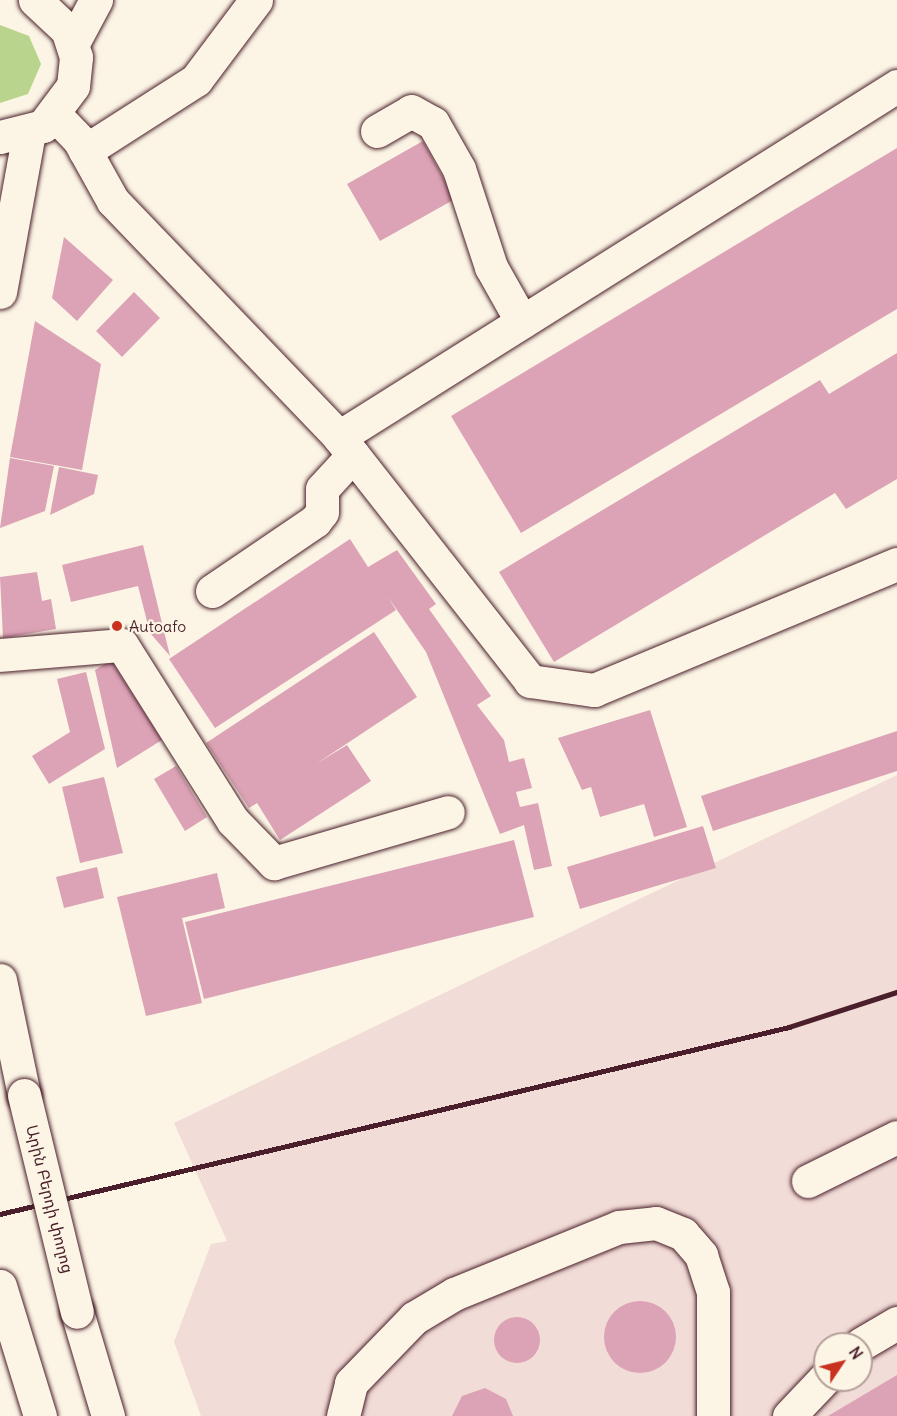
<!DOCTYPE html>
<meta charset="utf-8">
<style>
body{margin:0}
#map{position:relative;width:897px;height:1416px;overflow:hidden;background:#fcf5e5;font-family:Delius,"Noto Sans Armenian",sans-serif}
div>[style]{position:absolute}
.built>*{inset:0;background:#f2dcd7}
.green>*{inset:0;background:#b9d58d}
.building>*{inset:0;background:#dba3b5}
.round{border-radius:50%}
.roads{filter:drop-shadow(0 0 2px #4a1f2b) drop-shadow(0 0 2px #4a1f2b)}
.minor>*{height:33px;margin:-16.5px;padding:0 16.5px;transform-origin:16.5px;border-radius:16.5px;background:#fcf5e5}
.major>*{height:33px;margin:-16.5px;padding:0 16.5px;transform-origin:16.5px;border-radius:16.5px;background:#fcf5e5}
.rail>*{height:4.5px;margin:-2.25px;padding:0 2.25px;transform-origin:2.25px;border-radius:2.25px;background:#4a1f2b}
.bridges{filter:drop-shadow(0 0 2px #4a1f2b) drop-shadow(0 0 2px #4a1f2b)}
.major-bridge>*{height:33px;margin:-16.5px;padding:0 16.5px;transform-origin:16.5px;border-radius:16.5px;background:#fcf5e5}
.dots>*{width:16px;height:16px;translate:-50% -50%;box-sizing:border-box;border:3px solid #fcf5e5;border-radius:50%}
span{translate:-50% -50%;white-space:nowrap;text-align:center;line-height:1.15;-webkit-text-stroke:4.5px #fcf5e5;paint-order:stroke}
.poi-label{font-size:16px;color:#4a1f2b}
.left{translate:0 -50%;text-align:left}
.street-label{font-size:16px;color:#4a1f2b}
.north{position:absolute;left:813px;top:1332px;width:60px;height:60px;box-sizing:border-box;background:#fcf5e5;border:2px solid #b59f9b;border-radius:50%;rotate:55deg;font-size:16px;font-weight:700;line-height:24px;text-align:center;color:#4a1f2b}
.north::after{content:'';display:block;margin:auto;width:21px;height:27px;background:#c8321e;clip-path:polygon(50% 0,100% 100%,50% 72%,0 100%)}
</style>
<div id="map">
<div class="built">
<div style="clip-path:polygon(evenodd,897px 775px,897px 1416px,201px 1416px,174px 1342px,211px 1244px,227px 1241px,174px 1123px,897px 775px,825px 1344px,861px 1344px,861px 1380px,825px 1380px,825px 1344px)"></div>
</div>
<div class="green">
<div style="clip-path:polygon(0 25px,29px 36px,41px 64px,28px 94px,0 103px)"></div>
</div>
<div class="building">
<div style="clip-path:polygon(423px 141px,455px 199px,380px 241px,347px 184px)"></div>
<div style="clip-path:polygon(897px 148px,897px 309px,521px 533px,451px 416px)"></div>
<div style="clip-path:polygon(64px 237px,113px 280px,77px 321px,52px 298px)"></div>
<div style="clip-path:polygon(134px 292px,160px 318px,122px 357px,96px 331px)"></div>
<div style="clip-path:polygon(35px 321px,101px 364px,82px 470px,10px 457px)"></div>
<div style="clip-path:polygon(897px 353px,897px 479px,846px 509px,835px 493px,554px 662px,499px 572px,820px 380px,829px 394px)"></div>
<div style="clip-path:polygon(10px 458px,54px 466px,45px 511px,0 528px)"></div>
<div style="clip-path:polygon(59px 467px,98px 475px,94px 494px,50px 515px)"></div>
<div style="clip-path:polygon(350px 539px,368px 567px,397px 550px,436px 604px,429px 609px,491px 696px,477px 705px,504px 740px,509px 762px,524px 758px,532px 788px,516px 792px,520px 807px,538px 803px,552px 866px,534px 870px,524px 825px,500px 834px,426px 652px,388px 597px,396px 610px,215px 728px,169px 659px)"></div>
<div style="clip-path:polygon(143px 545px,170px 656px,150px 633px,138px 586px,71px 602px,62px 565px)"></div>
<div style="clip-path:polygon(37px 572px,42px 601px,51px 599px,56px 629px,3px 638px,0 577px)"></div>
<div style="clip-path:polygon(374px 632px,417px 697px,316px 764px,347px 745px,371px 781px,280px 840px,257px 803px,249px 808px,206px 743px)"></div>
<div style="clip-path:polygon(111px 660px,162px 740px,117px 768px,95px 670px)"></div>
<div style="clip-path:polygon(86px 672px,105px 749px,49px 784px,32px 756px,70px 732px,57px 679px)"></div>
<div style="clip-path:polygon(650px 710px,687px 827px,654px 837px,644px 804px,600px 817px,591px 787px,582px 790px,558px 738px)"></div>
<div style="clip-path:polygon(897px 731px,897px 771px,713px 831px,701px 796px)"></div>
<div style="clip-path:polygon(176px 766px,207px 817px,185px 831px,154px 779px)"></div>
<div style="clip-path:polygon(104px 777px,123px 853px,80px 863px,62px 787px)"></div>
<div style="clip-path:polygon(703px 826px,716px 868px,580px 909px,567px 867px)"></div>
<div style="clip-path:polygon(514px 840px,534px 917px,204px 999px,185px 922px)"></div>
<div style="clip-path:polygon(97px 867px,104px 898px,64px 908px,56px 877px)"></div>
<div style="clip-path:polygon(217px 873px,225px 908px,182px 918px,202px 1003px,146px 1016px,117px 897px)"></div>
<div class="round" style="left:604px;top:1301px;width:72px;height:72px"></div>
<div class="round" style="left:494px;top:1317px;width:46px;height:46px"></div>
<div style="clip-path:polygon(897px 1375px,897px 1416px,828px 1416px)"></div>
<div style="clip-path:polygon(485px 1388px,506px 1399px,513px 1416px,452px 1416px,462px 1396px)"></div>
</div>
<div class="roads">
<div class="minor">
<div style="left:56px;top:116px;width:33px;rotate:46deg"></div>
<div style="left:79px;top:140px;width:70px;rotate:60.9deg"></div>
<div style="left:113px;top:201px;width:327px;rotate:46.2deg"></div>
<div style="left:339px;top:437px;width:310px;rotate:51.9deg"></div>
<div style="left:530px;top:681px;width:65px;rotate:8deg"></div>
<div style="left:594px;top:690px;width:328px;rotate:-22.6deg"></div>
<div style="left:377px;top:131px;width:39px;rotate:-30deg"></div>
<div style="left:411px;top:111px;width:25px;rotate:29deg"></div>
<div style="left:433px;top:123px;width:53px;rotate:60.5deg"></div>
<div style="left:459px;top:169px;width:103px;rotate:71.9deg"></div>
<div style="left:491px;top:267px;width:63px;rotate:60.6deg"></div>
<div style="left:85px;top:151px;width:132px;rotate:-32.6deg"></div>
<div style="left:196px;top:80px;width:100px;rotate:-53.1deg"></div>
<div style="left:339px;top:437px;width:659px;rotate:-32.17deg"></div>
<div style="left:212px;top:591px;width:125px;rotate:-34.2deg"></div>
<div style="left:315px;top:521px;width:11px;rotate:-52deg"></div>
<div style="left:322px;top:512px;width:23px;rotate:-90deg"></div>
<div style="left:322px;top:489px;width:46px;rotate:-47.6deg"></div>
<div style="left:0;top:655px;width:122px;rotate:-4.7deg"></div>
<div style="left:122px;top:645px;width:208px;rotate:57.8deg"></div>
<div style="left:233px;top:821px;width:59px;rotate:45.7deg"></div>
<div style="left:274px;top:863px;width:181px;rotate:-16.3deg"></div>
<div style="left:808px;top:1181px;width:99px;rotate:-26.3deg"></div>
<div style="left:861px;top:1344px;width:42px;rotate:-30.3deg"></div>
<div style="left:343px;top:1416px;width:34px;rotate:-76deg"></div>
<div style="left:351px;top:1383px;width:91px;rotate:-45.9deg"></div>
<div style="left:414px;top:1318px;width:47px;rotate:-31deg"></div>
<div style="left:454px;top:1294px;width:178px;rotate:-22.1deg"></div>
<div style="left:619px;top:1227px;width:37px;rotate:-6deg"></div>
<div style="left:656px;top:1223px;width:29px;rotate:22deg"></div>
<div style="left:683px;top:1234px;width:28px;rotate:49deg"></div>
<div style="left:701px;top:1255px;width:39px;rotate:72deg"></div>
<div style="left:713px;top:1292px;width:124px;rotate:90deg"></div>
<div style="left:789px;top:1416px;width:52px;rotate:-46.5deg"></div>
</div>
<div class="major">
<div style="left:73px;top:43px;width:49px;rotate:-61.9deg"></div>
<div style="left:0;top:137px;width:44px;rotate:-14.3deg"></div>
<div style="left:43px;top:126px;width:50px;rotate:-53.1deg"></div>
<div style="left:73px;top:86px;width:29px;rotate:-84deg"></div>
<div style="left:76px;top:57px;width:28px;rotate:-108deg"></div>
<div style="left:67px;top:30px;width:44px;rotate:-136.8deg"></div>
<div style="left:0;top:292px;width:162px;rotate:-79.7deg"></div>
<div style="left:0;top:980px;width:117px;rotate:78.2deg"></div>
<div style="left:0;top:1286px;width:136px;rotate:72.9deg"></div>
<div style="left:77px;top:1312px;width:109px;rotate:73.4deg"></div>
</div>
</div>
<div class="rail">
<div style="left:0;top:1214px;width:811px;rotate:-13.33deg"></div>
<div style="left:789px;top:1027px;width:114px;rotate:-18deg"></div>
</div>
<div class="bridges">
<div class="major-bridge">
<div style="left:24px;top:1095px;width:223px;rotate:76.3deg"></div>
</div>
</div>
<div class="dots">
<div style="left:117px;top:626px;background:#c8321e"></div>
</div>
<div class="poi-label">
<span class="left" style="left:129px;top:626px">Autoafo</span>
</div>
<div class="street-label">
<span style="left:50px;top:1199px;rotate:76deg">Արին Բերդի փողոց</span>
</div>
<div class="north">N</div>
</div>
